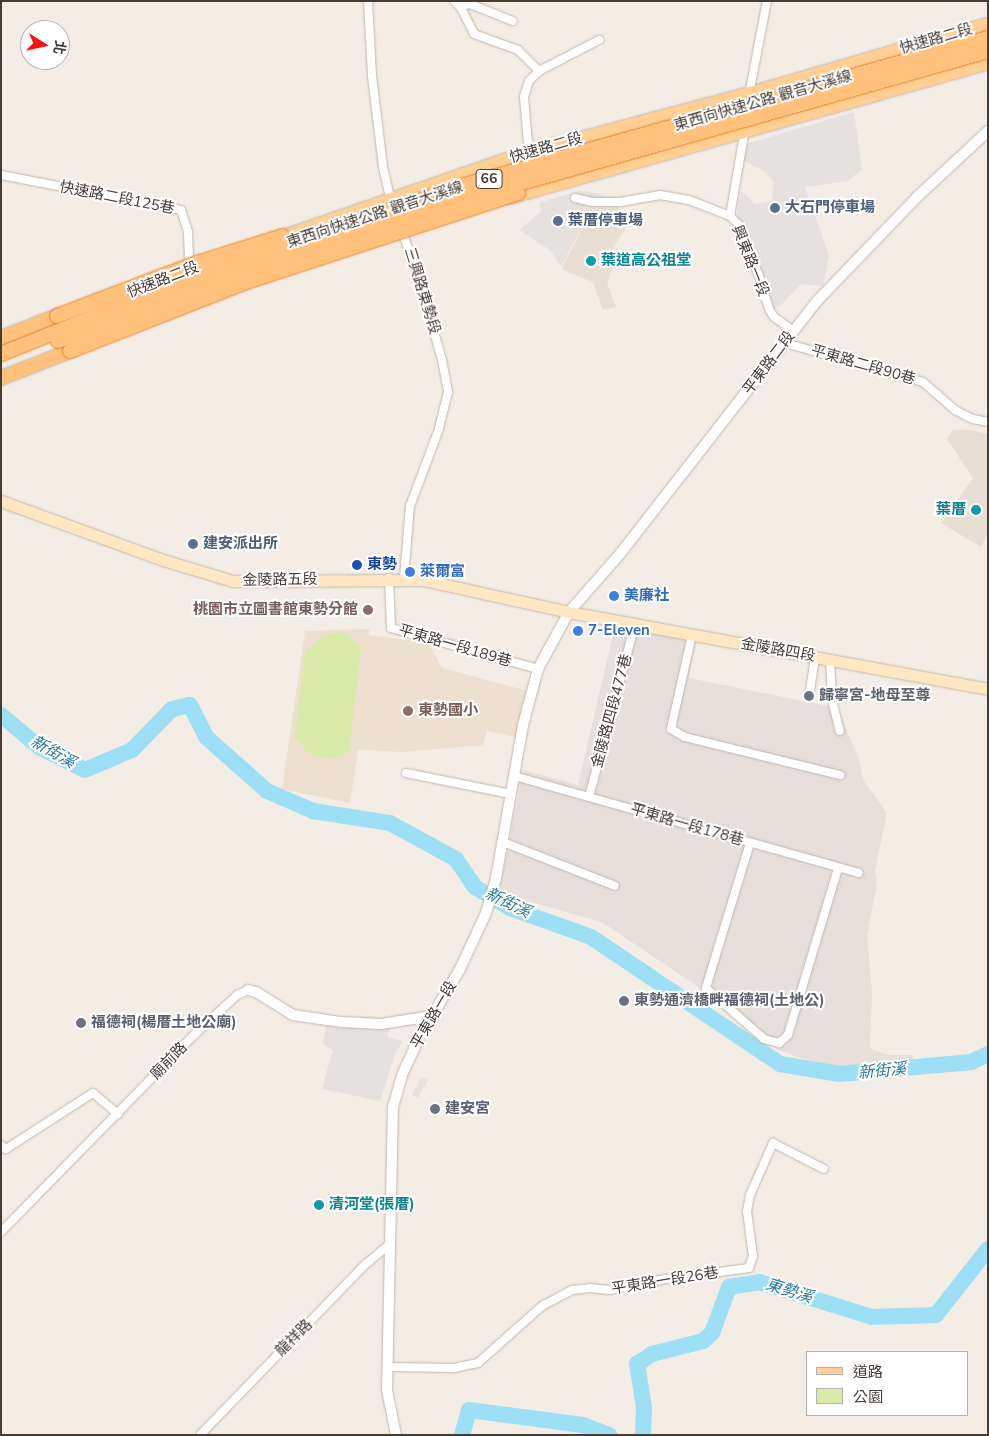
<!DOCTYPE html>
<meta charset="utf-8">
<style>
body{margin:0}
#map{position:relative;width:989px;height:1436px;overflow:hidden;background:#f4ede5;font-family:"Nunito Sans","Noto Sans TC",sans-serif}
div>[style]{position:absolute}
.residential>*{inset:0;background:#e8ded3}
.industrial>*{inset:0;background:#e6dfda}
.education>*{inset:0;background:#eee0ce}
.green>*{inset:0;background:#d8ebab}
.parking>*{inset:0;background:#e4e1de}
.river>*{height:16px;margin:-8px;padding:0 8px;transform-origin:8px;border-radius:8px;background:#9ddff5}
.roads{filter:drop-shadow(0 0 1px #c3b6aa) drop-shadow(0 0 1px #c3b6aa)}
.minor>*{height:8px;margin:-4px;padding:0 4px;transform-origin:4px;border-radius:4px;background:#fff}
.tertiary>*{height:10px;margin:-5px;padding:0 5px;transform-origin:5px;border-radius:5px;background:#fff}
.secondary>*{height:11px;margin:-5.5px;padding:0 5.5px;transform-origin:5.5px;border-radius:5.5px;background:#ffe7c4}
.primary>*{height:12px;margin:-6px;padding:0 6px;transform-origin:6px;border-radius:6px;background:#ffcf93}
.trunk>*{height:14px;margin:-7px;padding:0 7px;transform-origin:7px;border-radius:7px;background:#ffc17c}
.bridges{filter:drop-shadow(0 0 1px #e7842c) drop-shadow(0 0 1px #e7842c)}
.trunk-bridge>*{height:14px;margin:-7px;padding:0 7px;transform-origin:7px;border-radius:7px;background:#ffc17c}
.dots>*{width:14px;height:14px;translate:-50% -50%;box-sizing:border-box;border:2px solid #fff;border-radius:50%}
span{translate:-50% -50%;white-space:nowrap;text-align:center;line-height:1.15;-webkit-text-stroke:4px #fff;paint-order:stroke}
.shield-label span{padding:1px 4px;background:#fff;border:1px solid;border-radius:4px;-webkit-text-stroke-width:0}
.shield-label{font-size:14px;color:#473c34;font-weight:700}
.street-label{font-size:15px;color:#473c34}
.service-label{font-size:15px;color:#4e5e75;font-weight:700}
.left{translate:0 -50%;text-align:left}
.culture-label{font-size:15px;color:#0d838f;font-weight:700}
.right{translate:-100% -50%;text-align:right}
.transit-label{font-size:15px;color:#164399;font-weight:700}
.shop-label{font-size:15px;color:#366cbe;font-weight:700}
.education-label{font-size:15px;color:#785e54;font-weight:700}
.worship-label{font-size:15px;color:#5b616d;font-weight:700}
.water-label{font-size:16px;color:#237997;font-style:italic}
.frame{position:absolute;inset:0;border:2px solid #473c34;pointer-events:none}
.legend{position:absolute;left:806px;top:1351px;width:162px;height:65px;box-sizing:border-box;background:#fff;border:1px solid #b5b1ae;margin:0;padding:6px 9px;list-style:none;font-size:15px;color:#473c34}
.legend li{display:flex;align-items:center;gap:10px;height:25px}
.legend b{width:25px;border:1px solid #b5b1ae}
.north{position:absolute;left:20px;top:20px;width:50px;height:50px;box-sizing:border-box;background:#fff;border:1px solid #b5b1ae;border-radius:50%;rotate:100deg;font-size:14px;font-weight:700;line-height:20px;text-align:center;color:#473c34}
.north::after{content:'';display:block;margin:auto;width:18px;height:22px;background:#ff1113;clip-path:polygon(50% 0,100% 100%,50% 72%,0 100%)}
</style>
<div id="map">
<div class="residential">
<div style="clip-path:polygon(594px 207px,623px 210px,630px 221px,612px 250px,618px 253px,607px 283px,616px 307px,603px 310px,593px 282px,563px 270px,562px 267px)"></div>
<div style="clip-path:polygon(953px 430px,970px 430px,988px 434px,988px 533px,981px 547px,941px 523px,973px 478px,947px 439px)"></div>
</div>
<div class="industrial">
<div style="clip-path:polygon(614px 630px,697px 638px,689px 678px,837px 708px,859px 759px,863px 780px,887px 813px,875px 870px,877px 883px,867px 936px,872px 992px,870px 1048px,887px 1055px,913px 1055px,914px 1064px,846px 1071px,825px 1066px,789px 1054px,765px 1043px,700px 988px,602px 922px,499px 893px,523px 770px,578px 785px)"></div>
</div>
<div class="education">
<div style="clip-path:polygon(369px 629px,369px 635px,429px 643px,442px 668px,528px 691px,516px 737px,487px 731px,483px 745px,403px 752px,358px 750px,350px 803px,282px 789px,305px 631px)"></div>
</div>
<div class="green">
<div style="clip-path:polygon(337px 632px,348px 635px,361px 648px,349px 752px,335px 758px,325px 758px,308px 753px,295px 736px,304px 659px,307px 650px,323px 636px)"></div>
</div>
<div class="parking">
<div style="clip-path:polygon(854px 112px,862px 169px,848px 181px,805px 187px,829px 256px,823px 286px,801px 284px,780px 306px,774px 308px,760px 266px,745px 233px,736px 223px,741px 191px,755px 204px,772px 201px,774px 183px,766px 172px,744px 161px,746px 144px)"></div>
<div style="clip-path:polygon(581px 190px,619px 199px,618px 210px,594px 206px,561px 266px,550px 250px,519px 230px,541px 211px,539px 203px)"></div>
<div style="clip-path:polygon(326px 1025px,360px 1029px,390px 1027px,387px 1037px,403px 1041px,395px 1054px,380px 1101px,322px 1089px,333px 1050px,323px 1044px)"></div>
<div style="clip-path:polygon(421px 1077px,428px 1080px,418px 1098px,412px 1095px)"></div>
</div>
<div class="river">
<div style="left:1px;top:715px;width:50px;rotate:40.1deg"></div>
<div style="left:39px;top:747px;width:51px;rotate:26.6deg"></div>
<div style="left:85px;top:770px;width:51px;rotate:-23.1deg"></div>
<div style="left:132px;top:750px;width:57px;rotate:-45.7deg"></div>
<div style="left:172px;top:709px;width:18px;rotate:-13deg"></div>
<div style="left:190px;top:705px;width:36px;rotate:63deg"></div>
<div style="left:206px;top:737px;width:81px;rotate:41.5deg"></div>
<div style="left:267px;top:791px;width:50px;rotate:23.5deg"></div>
<div style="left:313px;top:811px;width:78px;rotate:8.9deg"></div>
<div style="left:390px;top:823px;width:75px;rotate:28.6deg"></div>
<div style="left:456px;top:859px;width:34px;rotate:56deg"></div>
<div style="left:475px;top:887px;width:41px;rotate:31deg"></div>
<div style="left:510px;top:908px;width:86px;rotate:19.7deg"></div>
<div style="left:591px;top:937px;width:228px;rotate:33.9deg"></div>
<div style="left:780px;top:1064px;width:60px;rotate:9.6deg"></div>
<div style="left:839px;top:1074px;width:133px;rotate:-5.2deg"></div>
<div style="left:971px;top:1062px;width:19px;rotate:-25deg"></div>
<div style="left:462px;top:1435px;width:26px;rotate:-74deg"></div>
<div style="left:469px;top:1410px;width:115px;rotate:7.5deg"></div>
<div style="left:583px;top:1425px;width:28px;rotate:21deg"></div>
<div style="left:643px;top:1435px;width:28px;rotate:-88deg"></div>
<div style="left:644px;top:1407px;width:44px;rotate:-99.2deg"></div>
<div style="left:637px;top:1364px;width:18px;rotate:-34deg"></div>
<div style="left:652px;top:1354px;width:53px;rotate:-14.3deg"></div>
<div style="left:703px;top:1341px;width:12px;rotate:-42deg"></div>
<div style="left:712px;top:1333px;width:49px;rotate:-69.7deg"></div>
<div style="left:729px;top:1287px;width:30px;rotate:-9deg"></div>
<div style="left:759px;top:1282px;width:118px;rotate:17.2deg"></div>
<div style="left:872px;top:1317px;width:64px;rotate:-1.8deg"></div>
<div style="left:936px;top:1315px;width:84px;rotate:-51.8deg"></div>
</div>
<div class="roads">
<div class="minor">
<div style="left:368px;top:1px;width:75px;rotate:86.9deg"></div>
<div style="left:372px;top:76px;width:92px;rotate:83.1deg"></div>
<div style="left:383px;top:167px;width:36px;rotate:77deg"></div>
<div style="left:454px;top:1px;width:8px;rotate:40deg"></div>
<div style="left:460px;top:6px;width:31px;rotate:63deg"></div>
<div style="left:474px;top:34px;width:47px;rotate:20deg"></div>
<div style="left:518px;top:50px;width:30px;rotate:45deg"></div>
<div style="left:460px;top:6px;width:10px;rotate:-11deg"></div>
<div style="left:470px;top:4px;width:46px;rotate:21.6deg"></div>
<div style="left:749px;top:95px;width:96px;rotate:-79.2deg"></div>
<div style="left:528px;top:143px;width:46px;rotate:-95deg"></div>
<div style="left:524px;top:97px;width:17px;rotate:-73deg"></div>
<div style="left:529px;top:81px;width:14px;rotate:-45deg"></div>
<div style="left:539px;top:71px;width:68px;rotate:-27.3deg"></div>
<div style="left:1px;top:175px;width:183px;rotate:11deg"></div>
<div style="left:181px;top:210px;width:23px;rotate:72deg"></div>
<div style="left:188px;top:232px;width:29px;rotate:88deg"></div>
<div style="left:575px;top:198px;width:17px;rotate:13deg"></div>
<div style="left:592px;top:202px;width:28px"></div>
<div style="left:620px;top:202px;width:41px;rotate:-9.9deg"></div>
<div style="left:660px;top:195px;width:29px;rotate:10deg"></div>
<div style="left:689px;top:200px;width:44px;rotate:21.3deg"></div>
<div style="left:730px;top:216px;width:11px;rotate:45deg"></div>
<div style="left:738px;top:224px;width:56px;rotate:68deg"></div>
<div style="left:759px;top:276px;width:34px;rotate:73deg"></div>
<div style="left:769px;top:309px;width:9px;rotate:58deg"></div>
<div style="left:774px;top:317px;width:24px;rotate:36deg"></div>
<div style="left:730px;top:216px;width:88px;rotate:-80.2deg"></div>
<div style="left:401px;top:229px;width:46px;rotate:69.6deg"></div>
<div style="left:417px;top:272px;width:91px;rotate:74.1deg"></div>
<div style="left:442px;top:360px;width:33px;rotate:79deg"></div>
<div style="left:448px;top:392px;width:38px;rotate:104deg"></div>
<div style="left:439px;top:429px;width:82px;rotate:110.6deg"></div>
<div style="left:410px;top:506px;width:72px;rotate:94.8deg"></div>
<div style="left:785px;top:343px;width:143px;rotate:15.8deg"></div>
<div style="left:923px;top:382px;width:43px;rotate:41.2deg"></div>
<div style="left:955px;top:410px;width:20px;rotate:27deg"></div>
<div style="left:973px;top:419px;width:15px;rotate:11deg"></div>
<div style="left:389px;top:578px;width:50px;rotate:87.7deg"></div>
<div style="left:391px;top:628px;width:153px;rotate:15.6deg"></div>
<div style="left:692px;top:635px;width:96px;rotate:102.6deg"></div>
<div style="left:671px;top:729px;width:16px;rotate:30deg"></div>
<div style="left:685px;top:737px;width:160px;rotate:13.8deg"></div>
<div style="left:830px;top:660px;width:40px;rotate:87.1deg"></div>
<div style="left:832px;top:700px;width:32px;rotate:76deg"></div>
<div style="left:810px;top:690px;width:33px;rotate:-81deg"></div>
<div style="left:406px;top:773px;width:107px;rotate:11.3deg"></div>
<div style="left:514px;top:776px;width:358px;rotate:15.7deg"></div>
<div style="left:589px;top:797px;width:179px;rotate:-75.1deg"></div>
<div style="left:503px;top:842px;width:120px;rotate:21.4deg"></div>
<div style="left:750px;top:843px;width:152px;rotate:106.9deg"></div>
<div style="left:706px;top:988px;width:77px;rotate:41.3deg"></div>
<div style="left:764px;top:1039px;width:16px;rotate:15deg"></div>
<div style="left:779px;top:1043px;width:12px;rotate:-42deg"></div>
<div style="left:788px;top:1035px;width:174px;rotate:-73.3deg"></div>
<div style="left:1px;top:1145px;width:6px;rotate:39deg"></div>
<div style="left:6px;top:1149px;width:103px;rotate:-32.8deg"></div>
<div style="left:93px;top:1093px;width:33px;rotate:40deg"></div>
<div style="left:1px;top:1232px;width:276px;rotate:-45.6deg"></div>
<div style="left:194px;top:1035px;width:59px;rotate:-42.9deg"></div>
<div style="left:237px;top:995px;width:12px;rotate:-24deg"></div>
<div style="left:388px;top:1367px;width:66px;rotate:0.9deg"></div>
<div style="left:454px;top:1368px;width:25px;rotate:-12deg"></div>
<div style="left:478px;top:1363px;width:86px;rotate:-41.7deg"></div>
<div style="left:542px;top:1306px;width:34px;rotate:-28deg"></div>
<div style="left:572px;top:1290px;width:18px;rotate:-6deg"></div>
<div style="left:590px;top:1288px;width:19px;rotate:6deg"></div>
<div style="left:609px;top:1290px;width:58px;rotate:-10.9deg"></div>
<div style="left:666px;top:1279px;width:84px;rotate:-7.5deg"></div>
<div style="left:749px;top:1268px;width:13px;rotate:-72deg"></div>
<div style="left:753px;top:1256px;width:45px;rotate:-97.6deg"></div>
<div style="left:747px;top:1211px;width:16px;rotate:-79deg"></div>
<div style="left:750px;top:1195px;width:57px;rotate:-66.1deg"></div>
<div style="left:773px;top:1143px;width:57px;rotate:27deg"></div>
<div style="left:200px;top:1435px;width:238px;rotate:-45.9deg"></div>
<div style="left:366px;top:1264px;width:31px;rotate:-40deg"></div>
</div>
<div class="tertiary">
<div style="left:248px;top:990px;width:8px;rotate:14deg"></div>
<div style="left:256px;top:992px;width:44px;rotate:31.9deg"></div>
<div style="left:293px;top:1015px;width:49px;rotate:8.3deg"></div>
<div style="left:341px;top:1022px;width:40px;rotate:2.9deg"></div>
<div style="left:381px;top:1024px;width:52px;rotate:-8.9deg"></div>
<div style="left:396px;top:1435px;width:46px;rotate:-101.3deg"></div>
<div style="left:387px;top:1390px;width:283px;rotate:-88.8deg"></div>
<div style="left:393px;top:1107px;width:33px;rotate:-74deg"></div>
<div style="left:402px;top:1075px;width:45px;rotate:-65.1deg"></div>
<div style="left:421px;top:1034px;width:76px;rotate:-59deg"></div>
<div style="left:460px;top:969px;width:62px;rotate:-65.1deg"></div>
<div style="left:486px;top:913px;width:36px;rotate:-74deg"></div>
<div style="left:496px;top:878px;width:155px;rotate:-80deg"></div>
<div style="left:523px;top:725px;width:58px;rotate:-75deg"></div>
<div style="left:538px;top:669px;width:65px;rotate:-61.5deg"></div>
<div style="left:569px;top:612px;width:77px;rotate:-48.7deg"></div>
<div style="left:620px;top:554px;width:322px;rotate:-52.1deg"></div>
<div style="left:818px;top:300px;width:143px;rotate:-46.1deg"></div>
<div style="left:917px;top:197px;width:97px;rotate:-42.9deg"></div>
</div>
<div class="secondary">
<div style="left:1px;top:501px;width:172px;rotate:20deg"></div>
<div style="left:163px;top:560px;width:73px;rotate:16.7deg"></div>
<div style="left:233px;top:581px;width:190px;rotate:-0.3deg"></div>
<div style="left:423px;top:580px;width:149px;rotate:12.4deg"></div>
<div style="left:569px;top:612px;width:426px;rotate:10.4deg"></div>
</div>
<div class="primary">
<div style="left:509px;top:198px;width:498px;rotate:-15.7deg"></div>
<div style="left:275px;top:239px;width:268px;rotate:-19deg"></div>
<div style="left:528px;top:152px;width:230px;rotate:-14.9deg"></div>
<div style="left:750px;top:93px;width:248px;rotate:-16.2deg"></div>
</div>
<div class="trunk">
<div style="left:1px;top:338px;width:60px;rotate:-21.4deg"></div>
<div style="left:1px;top:378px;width:74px;rotate:-21.4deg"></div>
</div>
</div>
<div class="bridges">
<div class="trunk-bridge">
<div style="left:57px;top:316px;width:143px;rotate:-20.8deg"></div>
<div style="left:191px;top:265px;width:96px;rotate:-17.5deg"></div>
<div style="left:58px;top:341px;width:185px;rotate:-20.6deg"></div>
<div style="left:231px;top:276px;width:250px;rotate:-18.2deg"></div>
<div style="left:468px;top:198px;width:540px;rotate:-15.79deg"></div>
<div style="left:70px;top:351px;width:192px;rotate:-21.4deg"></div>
<div style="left:249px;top:281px;width:283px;rotate:-18.1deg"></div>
<div style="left:1px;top:354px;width:212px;rotate:-21.9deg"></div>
<div style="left:198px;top:275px;width:282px;rotate:-18.6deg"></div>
<div style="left:465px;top:185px;width:543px;rotate:-15.7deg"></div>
</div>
</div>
<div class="dots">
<div style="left:775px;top:208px;background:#5c6f8a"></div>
<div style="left:558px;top:221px;background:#5c6f8a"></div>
<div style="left:591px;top:261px;background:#0f9aa8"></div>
<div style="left:976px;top:510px;background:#0f9aa8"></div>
<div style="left:193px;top:544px;background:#5c6f8a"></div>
<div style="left:357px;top:565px;background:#1a4fb4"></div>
<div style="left:410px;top:572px;background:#3f7fe0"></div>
<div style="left:614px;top:596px;background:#3f7fe0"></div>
<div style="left:368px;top:610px;background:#8d6e63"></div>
<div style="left:578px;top:631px;background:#3f7fe0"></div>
<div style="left:809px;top:696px;background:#6b7280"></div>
<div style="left:408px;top:711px;background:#8d6e63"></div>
<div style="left:624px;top:1001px;background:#6b7280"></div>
<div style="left:81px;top:1023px;background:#6b7280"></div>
<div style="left:435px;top:1109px;background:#6b7280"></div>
<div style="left:319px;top:1205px;background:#0f9aa8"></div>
</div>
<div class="shield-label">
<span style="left:489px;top:179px">66</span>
</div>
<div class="street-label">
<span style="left:936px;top:39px;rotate:-16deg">快速路二段</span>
<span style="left:763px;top:101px;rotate:-16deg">東西向快速公路 觀音大溪線</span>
<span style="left:546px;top:148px;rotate:-16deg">快速路二段</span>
<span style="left:117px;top:198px;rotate:11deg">快速路二段125巷</span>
<span style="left:375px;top:215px;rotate:-18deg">東西向快速公路 觀音大溪線</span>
<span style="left:750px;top:261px;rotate:68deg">興東路一段</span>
<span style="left:163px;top:280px;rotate:-21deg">快速路二段</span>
<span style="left:422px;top:291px;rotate:73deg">三興路東勢段</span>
<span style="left:769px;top:363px;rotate:-53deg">平東路二段</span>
<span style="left:863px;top:365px;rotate:16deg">平東路二段90巷</span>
<span style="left:280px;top:580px;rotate:-1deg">金陵路五段</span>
<span style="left:455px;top:646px;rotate:16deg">平東路一段189巷</span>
<span style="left:778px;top:650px;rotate:10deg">金陵路四段</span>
<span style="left:612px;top:711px;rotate:-75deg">金陵路四段477巷</span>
<span style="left:687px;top:825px;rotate:16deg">平東路一段178巷</span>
<span style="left:434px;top:1015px;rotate:-60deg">平東路一段</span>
<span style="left:169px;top:1061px;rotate:-46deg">廟前路</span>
<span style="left:665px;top:1281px;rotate:-9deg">平東路一段26巷</span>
<span style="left:294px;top:1338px;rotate:-45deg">龍祥路</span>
</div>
<div class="service-label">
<span class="left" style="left:785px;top:208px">大石門停車場</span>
<span class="left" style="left:568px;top:221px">葉厝停車場</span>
<span class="left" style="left:203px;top:544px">建安派出所</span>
</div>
<div class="culture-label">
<span class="left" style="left:601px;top:261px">葉道高公祖堂</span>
<span class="right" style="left:966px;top:510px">葉厝</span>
<span class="left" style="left:329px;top:1205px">清河堂(張厝)</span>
</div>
<div class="transit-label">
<span class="left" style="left:367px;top:565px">東勢</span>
</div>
<div class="shop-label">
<span class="left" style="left:420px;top:572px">萊爾富</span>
<span class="left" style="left:624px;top:596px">美廉社</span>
<span class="left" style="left:588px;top:631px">7-Eleven</span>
</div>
<div class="education-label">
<span class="right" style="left:358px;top:610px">桃園市立圖書館東勢分館</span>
<span class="left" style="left:418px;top:711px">東勢國小</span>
</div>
<div class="worship-label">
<span class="left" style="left:819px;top:696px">歸寧宮-地母至尊</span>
<span class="left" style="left:634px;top:1001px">東勢通濟橋畔福德祠(土地公)</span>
<span class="left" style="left:91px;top:1023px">福德祠(楊厝土地公廟)</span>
<span class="left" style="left:445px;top:1109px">建安宮</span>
</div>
<div class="water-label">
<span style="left:53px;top:752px;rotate:30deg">新街溪</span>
<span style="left:508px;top:903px;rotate:26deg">新街溪</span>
<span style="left:882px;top:1071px;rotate:-5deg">新街溪</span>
<span style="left:789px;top:1291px;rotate:17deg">東勢溪</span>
</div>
<div class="frame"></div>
<ul class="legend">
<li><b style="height:6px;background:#ffcf93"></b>道路</li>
<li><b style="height:14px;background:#d8ebab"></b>公園</li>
</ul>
<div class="north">北</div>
</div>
